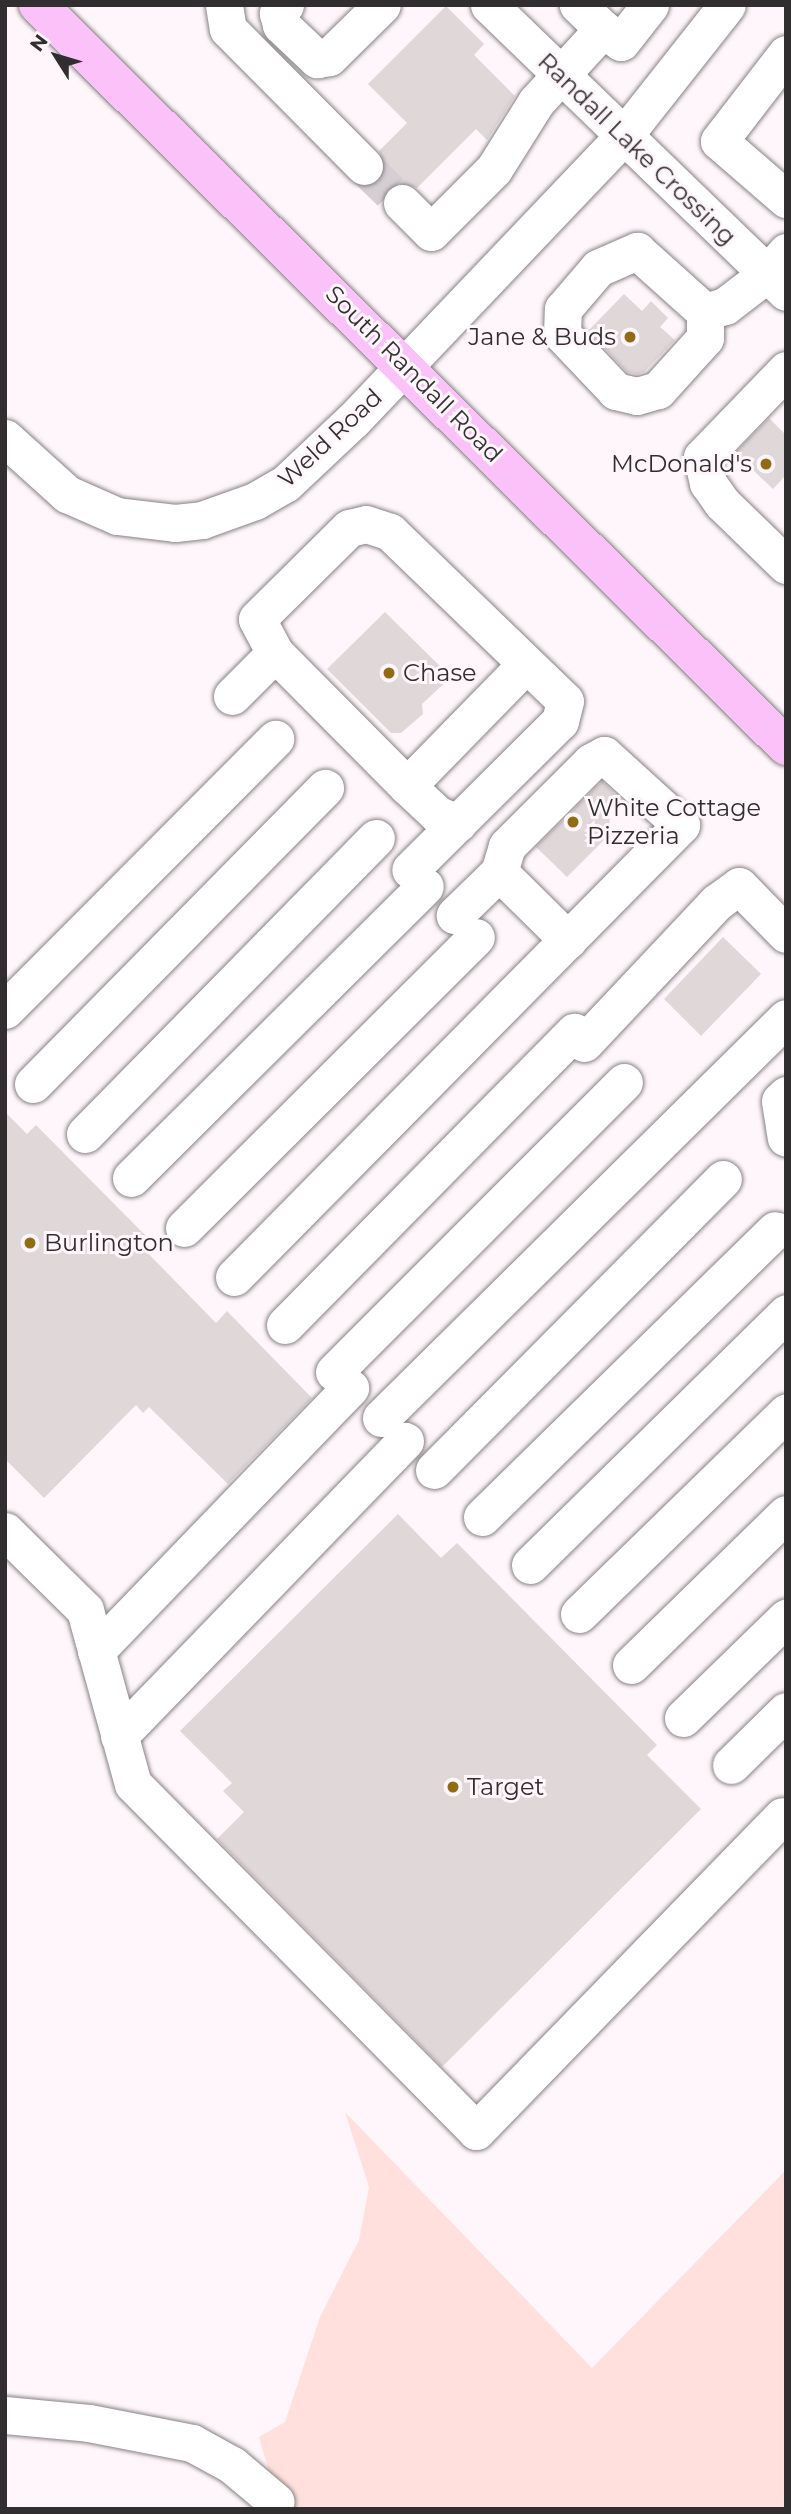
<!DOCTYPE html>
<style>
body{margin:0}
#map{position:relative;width:791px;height:2514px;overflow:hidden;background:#fef6fa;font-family:Montserrat,sans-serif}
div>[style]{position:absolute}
.green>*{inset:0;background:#ffe0dd}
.building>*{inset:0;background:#e0d7d9}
.minor-tunnel>*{height:37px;margin-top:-18.5px;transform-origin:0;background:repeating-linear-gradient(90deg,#d5ced2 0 37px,transparent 0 55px)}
.roads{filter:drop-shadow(0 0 2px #888184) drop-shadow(0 0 2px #888184)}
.minor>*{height:37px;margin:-18.5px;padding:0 18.5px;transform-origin:18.5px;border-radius:18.5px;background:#fff}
.major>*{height:38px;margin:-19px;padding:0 19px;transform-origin:19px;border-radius:19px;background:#fbc2f9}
.dots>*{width:19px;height:19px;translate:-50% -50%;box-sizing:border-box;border:4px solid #fef6fa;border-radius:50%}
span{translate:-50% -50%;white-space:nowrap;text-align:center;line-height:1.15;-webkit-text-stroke:6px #fef6fa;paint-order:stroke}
.street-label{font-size:24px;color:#312e30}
.poi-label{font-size:24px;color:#312e30}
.right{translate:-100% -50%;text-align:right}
.left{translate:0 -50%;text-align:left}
.frame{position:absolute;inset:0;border:7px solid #312e30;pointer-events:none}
.north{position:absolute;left:21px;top:21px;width:70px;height:70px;-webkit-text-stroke:5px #fef6fa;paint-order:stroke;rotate:307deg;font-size:19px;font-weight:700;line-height:28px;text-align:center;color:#312e30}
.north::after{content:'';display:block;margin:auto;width:24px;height:32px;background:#312e30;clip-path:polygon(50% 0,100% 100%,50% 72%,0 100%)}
</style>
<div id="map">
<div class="green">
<div style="clip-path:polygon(345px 2112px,592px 2368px,786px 2170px,786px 2509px,280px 2509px,259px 2437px,285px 2422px,320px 2317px,359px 2240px,369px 2187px)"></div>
</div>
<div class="building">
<div style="clip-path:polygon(446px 6px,484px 44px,474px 55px,515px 96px,487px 140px,476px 129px,417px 188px,397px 183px,383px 196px,372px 185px,384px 171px,379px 151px,407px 123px,368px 84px)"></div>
<div style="clip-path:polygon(624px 294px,642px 311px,651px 301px,668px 318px,660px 327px,675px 340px,644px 372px,637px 374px,627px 372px,588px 331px)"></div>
<div style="clip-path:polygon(769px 418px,786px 435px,786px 475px,773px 489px,735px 453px)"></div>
<div style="clip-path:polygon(385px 612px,451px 677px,422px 704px,423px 714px,401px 733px,391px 733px,327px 669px)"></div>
<div style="clip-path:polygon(602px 781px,621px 800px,610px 810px,609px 835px,567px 877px,536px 847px)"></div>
<div style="clip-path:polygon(723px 937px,761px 974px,701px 1036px,664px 999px)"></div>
<div style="clip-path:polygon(5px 1112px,27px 1134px,36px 1125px,146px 1236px,138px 1243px,216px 1323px,227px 1311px,312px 1398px,228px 1484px,149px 1407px,143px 1413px,136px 1405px,44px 1498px,5px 1459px)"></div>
<div style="clip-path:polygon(398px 1514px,441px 1558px,457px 1543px,657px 1745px,647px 1755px,701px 1809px,442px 2067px,217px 1839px,244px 1812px,223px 1791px,232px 1783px,180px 1731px)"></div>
</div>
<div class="minor-tunnel">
<div style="left:364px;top:166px;width:53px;rotate:44.2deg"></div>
</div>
<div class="roads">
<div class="minor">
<div style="left:224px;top:5px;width:24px;rotate:81deg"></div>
<div style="left:228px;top:29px;width:193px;rotate:45.2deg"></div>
<div style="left:285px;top:5px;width:11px;rotate:131deg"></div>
<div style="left:278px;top:13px;width:12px;rotate:76deg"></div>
<div style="left:281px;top:25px;width:50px;rotate:43.4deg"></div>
<div style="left:317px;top:59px;width:12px;rotate:-9deg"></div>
<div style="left:329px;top:57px;width:74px;rotate:-44.5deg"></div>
<div style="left:489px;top:5px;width:413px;rotate:44deg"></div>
<div style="left:603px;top:29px;width:22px;rotate:36deg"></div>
<div style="left:621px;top:42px;width:47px;rotate:-51.9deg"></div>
<div style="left:786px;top:54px;width:110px;rotate:127.6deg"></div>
<div style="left:719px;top:141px;width:89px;rotate:40.9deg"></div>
<div style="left:402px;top:203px;width:41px;rotate:45deg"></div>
<div style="left:431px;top:232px;width:89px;rotate:-45deg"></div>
<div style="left:494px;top:169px;width:79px;rotate:-57.9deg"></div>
<div style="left:536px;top:102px;width:99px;rotate:-47.5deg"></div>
<div style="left:603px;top:29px;width:35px;rotate:-136deg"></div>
<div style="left:637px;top:251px;width:91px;rotate:41.9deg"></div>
<div style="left:705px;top:312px;width:26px;rotate:90deg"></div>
<div style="left:705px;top:338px;width:70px;rotate:132.1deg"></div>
<div style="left:658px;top:390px;width:22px;rotate:164deg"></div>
<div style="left:637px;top:396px;width:22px;rotate:-167deg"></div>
<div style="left:616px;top:391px;width:79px;rotate:-133.5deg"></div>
<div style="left:562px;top:334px;width:25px;rotate:-88deg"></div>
<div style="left:563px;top:309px;width:54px;rotate:-49.5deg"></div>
<div style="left:598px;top:268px;width:43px;rotate:-23.6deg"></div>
<div style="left:705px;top:312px;width:21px;rotate:-17deg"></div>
<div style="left:725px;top:306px;width:54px;rotate:-37.5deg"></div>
<div style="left:768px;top:273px;width:28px;rotate:-49deg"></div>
<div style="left:786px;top:370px;width:121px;rotate:134deg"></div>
<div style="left:702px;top:457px;width:27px;rotate:77deg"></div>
<div style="left:708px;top:483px;width:24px;rotate:55deg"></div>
<div style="left:722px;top:503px;width:89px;rotate:44.1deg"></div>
<div style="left:5px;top:438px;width:84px;rotate:42.1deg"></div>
<div style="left:67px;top:494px;width:55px;rotate:23.7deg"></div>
<div style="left:117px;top:516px;width:58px;rotate:6.9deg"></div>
<div style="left:175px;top:523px;width:27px;rotate:-6deg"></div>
<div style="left:202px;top:520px;width:56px;rotate:-19.7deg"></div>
<div style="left:255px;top:501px;width:34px;rotate:-30deg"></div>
<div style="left:285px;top:484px;width:93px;rotate:-43.3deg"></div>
<div style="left:353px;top:420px;width:390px;rotate:-46.4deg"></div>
<div style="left:622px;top:138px;width:169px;rotate:-51.7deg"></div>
<div style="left:275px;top:653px;width:187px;rotate:45.2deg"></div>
<div style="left:232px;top:696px;width:61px;rotate:-45deg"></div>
<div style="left:275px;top:653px;width:38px;rotate:-118deg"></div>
<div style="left:257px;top:619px;width:129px;rotate:-44.7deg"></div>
<div style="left:349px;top:528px;width:17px;rotate:-13deg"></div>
<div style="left:366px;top:524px;width:25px;rotate:18deg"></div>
<div style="left:390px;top:532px;width:243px;rotate:44deg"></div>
<div style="left:565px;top:701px;width:21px;rotate:104deg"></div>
<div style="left:560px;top:721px;width:211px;rotate:135.2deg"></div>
<div style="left:458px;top:823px;width:22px;rotate:-158deg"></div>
<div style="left:438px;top:815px;width:42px;rotate:-136.9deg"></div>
<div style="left:407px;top:786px;width:170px;rotate:-45.7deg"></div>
<div style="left:499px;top:872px;width:97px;rotate:44.6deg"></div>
<div style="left:5px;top:1010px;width:383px;rotate:-45.1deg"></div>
<div style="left:584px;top:1043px;width:194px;rotate:-46.7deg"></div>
<div style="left:717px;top:902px;width:27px;rotate:-36deg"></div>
<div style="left:739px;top:886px;width:67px;rotate:45.6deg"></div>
<div style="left:33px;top:1084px;width:416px;rotate:-45.4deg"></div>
<div style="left:786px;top:1095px;width:8px;rotate:135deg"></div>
<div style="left:780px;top:1101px;width:37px;rotate:81deg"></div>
<div style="left:85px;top:1134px;width:415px;rotate:-45.5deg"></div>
<div style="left:131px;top:1178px;width:414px;rotate:-44.8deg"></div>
<div style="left:184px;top:1228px;width:412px;rotate:-44.9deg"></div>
<div style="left:234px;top:1277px;width:636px;rotate:-45.32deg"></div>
<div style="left:681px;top:825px;width:104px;rotate:-137.7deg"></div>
<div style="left:604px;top:755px;width:15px;rotate:152deg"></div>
<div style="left:591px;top:762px;width:119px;rotate:135deg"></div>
<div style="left:507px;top:846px;width:27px;rotate:107deg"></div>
<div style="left:499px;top:872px;width:62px;rotate:135.7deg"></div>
<div style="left:285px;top:1325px;width:412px;rotate:-45.4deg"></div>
<div style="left:334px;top:1372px;width:410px;rotate:-45deg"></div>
<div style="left:381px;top:1418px;width:569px;rotate:-44.64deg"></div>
<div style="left:434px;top:1470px;width:410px;rotate:-45.2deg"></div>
<div style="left:482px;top:1517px;width:410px;rotate:-44.4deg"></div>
<div style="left:5px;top:1531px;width:112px;rotate:44.6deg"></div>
<div style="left:85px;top:1610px;width:180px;rotate:74.6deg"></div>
<div style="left:133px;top:1784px;width:488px;rotate:45.3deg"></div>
<div style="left:476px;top:2131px;width:439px;rotate:-45.8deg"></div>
<div style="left:530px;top:1565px;width:359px;rotate:-44.5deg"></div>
<div style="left:579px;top:1614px;width:289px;rotate:-44.2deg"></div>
<div style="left:96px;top:1651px;width:366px;rotate:-46deg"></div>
<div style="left:631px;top:1665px;width:216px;rotate:-44.3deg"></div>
<div style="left:683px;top:1718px;width:144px;rotate:-44.2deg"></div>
<div style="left:119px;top:1736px;width:411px;rotate:-45.9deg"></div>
<div style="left:731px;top:1765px;width:77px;rotate:-44.5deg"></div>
<div style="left:5px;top:2415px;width:84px;rotate:5.4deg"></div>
<div style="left:89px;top:2423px;width:105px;rotate:11deg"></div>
<div style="left:192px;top:2443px;width:46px;rotate:28.8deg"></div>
<div style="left:232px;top:2465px;width:57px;rotate:40.1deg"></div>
</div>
<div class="major">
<div style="left:38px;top:5px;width:1053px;rotate:44.73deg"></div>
</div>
</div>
<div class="dots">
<div style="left:630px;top:337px;background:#936b14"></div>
<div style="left:766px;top:464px;background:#936b14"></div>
<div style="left:389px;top:673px;background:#936b14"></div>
<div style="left:573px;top:822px;background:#936b14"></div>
<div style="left:30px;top:1243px;background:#936b14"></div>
<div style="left:453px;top:1787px;background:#936b14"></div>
</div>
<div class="street-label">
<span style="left:637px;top:149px;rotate:44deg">Randall Lake Crossing</span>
<span style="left:414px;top:374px;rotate:45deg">South Randall Road</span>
<span style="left:330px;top:438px;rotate:-43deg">Weld Road</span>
</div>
<div class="poi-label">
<span class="right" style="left:616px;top:337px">Jane &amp; Buds</span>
<span class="right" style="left:752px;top:464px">McDonald's</span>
<span class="left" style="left:403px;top:673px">Chase</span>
<span class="left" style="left:587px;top:822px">White Cottage<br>Pizzeria</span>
<span class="left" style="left:44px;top:1243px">Burlington</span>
<span class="left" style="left:467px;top:1787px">Target</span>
</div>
<div class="frame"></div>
<div class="north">N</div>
</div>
